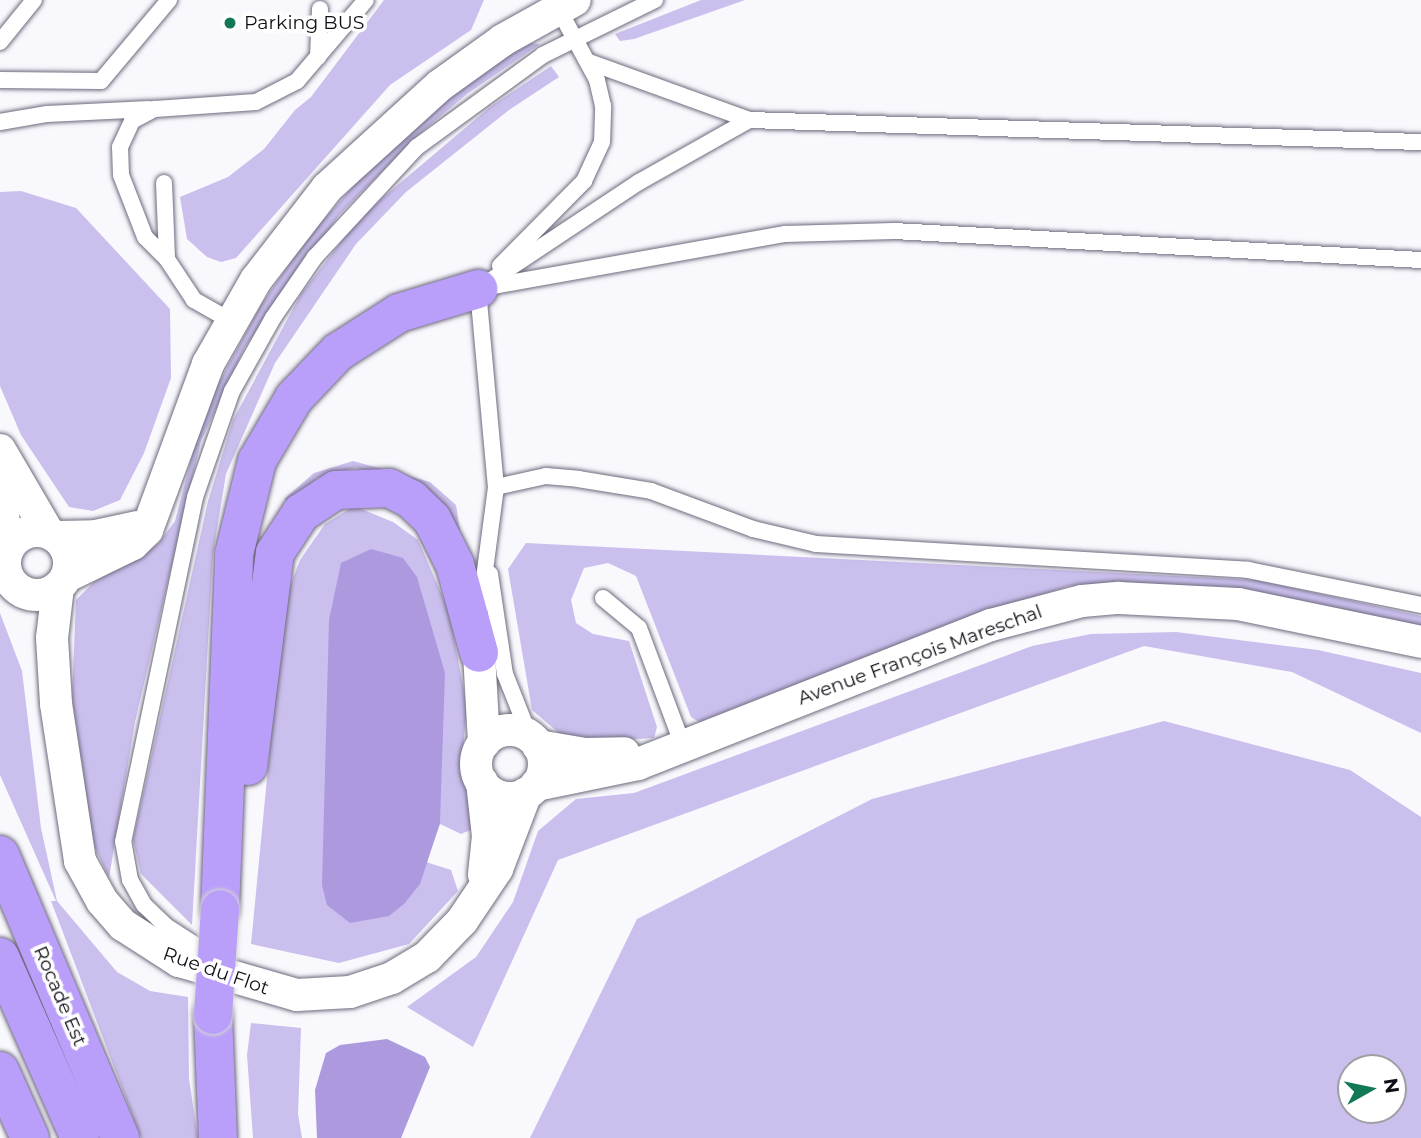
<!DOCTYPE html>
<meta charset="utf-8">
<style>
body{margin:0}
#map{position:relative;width:1421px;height:1138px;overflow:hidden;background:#f9f8fd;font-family:Montserrat,sans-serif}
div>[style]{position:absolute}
.green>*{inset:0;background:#cbbfee}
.water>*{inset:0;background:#ad9ade}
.roads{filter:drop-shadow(0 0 2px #6e6a7d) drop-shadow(0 0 2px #6e6a7d)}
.lane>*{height:16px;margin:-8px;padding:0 8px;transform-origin:8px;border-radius:8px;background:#fff}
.street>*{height:32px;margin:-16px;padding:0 16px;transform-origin:16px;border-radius:16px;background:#fff}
.street>.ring{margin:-16px;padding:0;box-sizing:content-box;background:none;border:32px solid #fff;border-radius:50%}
.highway>*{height:38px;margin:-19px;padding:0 19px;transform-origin:19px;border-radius:19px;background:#b99efa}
.bridges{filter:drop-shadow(0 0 2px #d4d4d5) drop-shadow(0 0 2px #d4d4d5)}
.highway-bridge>*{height:38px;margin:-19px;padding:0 19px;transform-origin:19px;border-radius:19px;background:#b99efa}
.dots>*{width:19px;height:19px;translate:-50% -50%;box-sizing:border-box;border:4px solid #fff;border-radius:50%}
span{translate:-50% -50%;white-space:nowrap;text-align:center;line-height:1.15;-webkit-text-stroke:7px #fff;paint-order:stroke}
.poi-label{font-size:19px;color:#100f16}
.left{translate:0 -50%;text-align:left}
.street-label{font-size:19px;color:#100f16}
.north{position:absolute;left:1337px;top:1054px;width:70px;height:70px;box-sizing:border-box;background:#fff;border:2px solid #9f9fa2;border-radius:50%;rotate:81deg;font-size:19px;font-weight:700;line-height:28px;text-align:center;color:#100f16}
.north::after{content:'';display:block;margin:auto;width:24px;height:32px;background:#117a54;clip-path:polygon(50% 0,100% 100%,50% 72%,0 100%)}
</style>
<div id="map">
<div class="green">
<div style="clip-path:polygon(384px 0,484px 0,471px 30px,390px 85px,236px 258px,221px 262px,207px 257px,187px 239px,180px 197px,228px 177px,264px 149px,295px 110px,311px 97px)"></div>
<div style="clip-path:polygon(701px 0,745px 0,634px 39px,620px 41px,615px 34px)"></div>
<div style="clip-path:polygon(528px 43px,540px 44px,467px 94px,418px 135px,339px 215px,245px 347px,201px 441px,135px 722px,109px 878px,93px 844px,72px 698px,76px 600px,94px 582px,158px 544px,175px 521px,204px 410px,261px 305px,306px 240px,375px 161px,462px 87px)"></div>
<div style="clip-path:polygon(551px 66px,559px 77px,509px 110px,406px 192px,356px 244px,275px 363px,226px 474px,213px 553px,192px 925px,141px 874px,133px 839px,208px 501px,233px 420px,301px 294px,361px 216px,490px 107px)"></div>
<div style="clip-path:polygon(21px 191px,76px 208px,170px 309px,171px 378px,144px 453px,120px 500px,93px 511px,69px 507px,21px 435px,0 386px,0 192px)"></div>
<div style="clip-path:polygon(353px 461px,430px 482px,456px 505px,462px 543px,389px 475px,355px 468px,317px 478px,292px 504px,284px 499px,314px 473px)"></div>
<div style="clip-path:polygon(354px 506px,393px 522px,418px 540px,449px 611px,467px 707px,461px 769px,475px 815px,475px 828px,461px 834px,440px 824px,426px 862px,451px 870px,458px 891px,409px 944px,339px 963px,251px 944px,284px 602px,300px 560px,325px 524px)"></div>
<div style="clip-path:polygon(526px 543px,1256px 580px,1421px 616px,1421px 626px,1264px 593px,1069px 586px,967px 618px,699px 722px,691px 717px,636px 576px,608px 563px,584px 568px,571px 600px,576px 623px,593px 634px,629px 641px,657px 727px,654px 738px,589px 742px,559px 733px,532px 710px,508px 569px)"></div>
<div style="clip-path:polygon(0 613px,22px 671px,41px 828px,57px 901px,117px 972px,150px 991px,188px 997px,189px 1079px,198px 1138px,141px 1138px,51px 901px,56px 901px,0 775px)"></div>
<div style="clip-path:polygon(1176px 632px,1318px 650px,1421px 673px,1421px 733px,1292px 672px,1144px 646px,558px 860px,473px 1047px,407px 1007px,476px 957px,513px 902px,538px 831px,576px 799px,634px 793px,1032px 646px,1091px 634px)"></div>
<div style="clip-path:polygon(evenodd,1164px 721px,1350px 770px,1421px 817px,1421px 1138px,530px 1138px,637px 919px,872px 799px,1164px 721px,1393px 1068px,1393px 1110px,1351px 1110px,1351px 1068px,1393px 1068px)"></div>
<div style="clip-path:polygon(251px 1023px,301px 1028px,298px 1114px,302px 1138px,253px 1138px,247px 1055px)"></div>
</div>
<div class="water">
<div style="clip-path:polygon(371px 549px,403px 558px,417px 577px,445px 673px,440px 823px,420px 884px,404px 904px,389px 916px,350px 923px,327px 905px,322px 885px,329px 620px,341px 563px)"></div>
<div style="clip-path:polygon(387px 1039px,425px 1057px,430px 1067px,401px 1138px,317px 1138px,315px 1090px,326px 1053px,340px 1045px)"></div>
</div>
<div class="roads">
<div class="lane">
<div style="left:0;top:42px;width:54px;rotate:-51deg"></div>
<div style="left:318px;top:57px;width:48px;rotate:-87.6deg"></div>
<div style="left:589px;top:62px;width:170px;rotate:19.9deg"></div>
<div style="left:0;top:80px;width:101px;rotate:0.6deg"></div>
<div style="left:101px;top:81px;width:106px;rotate:-50deg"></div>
<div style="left:0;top:122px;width:48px;rotate:-9.7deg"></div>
<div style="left:47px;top:114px;width:102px;rotate:-2.8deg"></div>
<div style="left:164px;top:183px;width:76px;rotate:87.7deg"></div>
<div style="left:500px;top:266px;width:120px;rotate:-45.3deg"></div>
<div style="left:584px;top:181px;width:43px;rotate:-65.2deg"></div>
<div style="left:602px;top:142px;width:36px;rotate:-88deg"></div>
<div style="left:603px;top:106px;width:27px;rotate:-103deg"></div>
<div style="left:597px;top:80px;width:82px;rotate:-118.4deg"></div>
<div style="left:487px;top:287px;width:303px;rotate:-10.1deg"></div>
<div style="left:785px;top:234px;width:109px;rotate:-1.6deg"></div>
<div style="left:894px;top:231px;width:528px;rotate:3.15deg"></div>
<div style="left:478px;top:289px;width:193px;rotate:-33.6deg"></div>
<div style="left:639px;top:182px;width:126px;rotate:-29.4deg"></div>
<div style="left:749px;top:120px;width:672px;rotate:1.88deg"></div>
<div style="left:478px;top:290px;width:198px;rotate:84.8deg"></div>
<div style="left:496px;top:487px;width:122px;rotate:97.5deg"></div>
<div style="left:231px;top:321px;width:43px;rotate:-150.4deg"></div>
<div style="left:194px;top:300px;width:49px;rotate:-123.4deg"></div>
<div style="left:167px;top:259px;width:31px;rotate:-135deg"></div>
<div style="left:145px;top:237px;width:66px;rotate:-111.2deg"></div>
<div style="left:121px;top:175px;width:28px;rotate:-92deg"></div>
<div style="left:120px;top:147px;width:29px;rotate:-65deg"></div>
<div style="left:132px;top:121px;width:26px;rotate:-28deg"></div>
<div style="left:155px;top:109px;width:101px;rotate:-4deg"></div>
<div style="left:256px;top:102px;width:46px;rotate:-27.1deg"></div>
<div style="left:297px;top:81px;width:106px;rotate:-49.6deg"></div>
<div style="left:496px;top:487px;width:51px;rotate:-12.4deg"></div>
<div style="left:546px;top:476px;width:32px;rotate:5deg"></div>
<div style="left:578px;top:479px;width:74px;rotate:9.3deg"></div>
<div style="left:651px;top:491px;width:109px;rotate:20.4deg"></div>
<div style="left:753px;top:529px;width:65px;rotate:13.4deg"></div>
<div style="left:816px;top:544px;width:433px;rotate:3.4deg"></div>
<div style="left:1248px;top:570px;width:177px;rotate:11.4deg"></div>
<div style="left:490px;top:574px;width:101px;rotate:81.5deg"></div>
<div style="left:505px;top:674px;width:68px;rotate:68.4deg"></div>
<div style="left:603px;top:598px;width:47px;rotate:39.8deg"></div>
<div style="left:639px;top:628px;width:123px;rotate:69.5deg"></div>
<div style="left:217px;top:959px;width:61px;rotate:-147.1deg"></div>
<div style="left:166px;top:926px;width:30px;rotate:-136deg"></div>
<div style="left:144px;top:905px;width:29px;rotate:-119deg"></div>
<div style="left:130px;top:880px;width:39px;rotate:-100deg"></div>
<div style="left:123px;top:842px;width:352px;rotate:-78.2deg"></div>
<div style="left:195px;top:497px;width:112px;rotate:-70.8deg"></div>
<div style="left:232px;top:391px;width:84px;rotate:-60.7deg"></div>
<div style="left:273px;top:318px;width:74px;rotate:-55.5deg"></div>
<div style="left:315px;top:257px;width:150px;rotate:-47.2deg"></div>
<div style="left:417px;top:147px;width:156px;rotate:-36.1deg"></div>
<div style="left:543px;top:55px;width:125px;rotate:-26.2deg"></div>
</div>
<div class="street">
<div style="left:0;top:450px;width:95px;rotate:59.7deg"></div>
<div style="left:0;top:495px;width:54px;rotate:81.4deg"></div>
<div class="ring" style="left:5px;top:531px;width:32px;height:32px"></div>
<div style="left:57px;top:537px;width:39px;rotate:-1deg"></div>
<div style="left:96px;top:536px;width:43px;rotate:-12.1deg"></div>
<div style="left:67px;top:576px;width:73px;rotate:-25.9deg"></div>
<div style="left:133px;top:544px;width:20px;rotate:-45deg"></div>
<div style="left:147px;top:530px;width:177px;rotate:-69.8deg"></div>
<div style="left:208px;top:364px;width:97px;rotate:-60.3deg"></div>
<div style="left:256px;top:280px;width:116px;rotate:-52.3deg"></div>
<div style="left:327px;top:188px;width:151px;rotate:-42.3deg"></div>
<div style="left:439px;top:86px;width:79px;rotate:-35.7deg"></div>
<div style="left:503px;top:40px;width:82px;rotate:-29.1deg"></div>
<div style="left:58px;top:587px;width:51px;rotate:96.7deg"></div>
<div style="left:52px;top:638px;width:66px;rotate:86.5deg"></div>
<div style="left:56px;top:704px;width:159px;rotate:81.3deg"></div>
<div style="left:80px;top:861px;width:46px;rotate:61.2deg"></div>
<div style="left:102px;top:901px;width:32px;rotate:49deg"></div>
<div style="left:123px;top:925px;width:67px;rotate:32.7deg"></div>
<div style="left:179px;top:961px;width:123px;rotate:16.1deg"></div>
<div style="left:297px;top:995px;width:53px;rotate:-3.2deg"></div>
<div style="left:350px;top:992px;width:44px;rotate:-18.4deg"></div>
<div style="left:392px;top:978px;width:41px;rotate:-31deg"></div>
<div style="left:427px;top:957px;width:50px;rotate:-45.8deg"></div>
<div style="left:462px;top:921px;width:63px;rotate:-56.1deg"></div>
<div style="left:497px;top:869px;width:81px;rotate:-69.1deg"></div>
<div style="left:479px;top:653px;width:90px;rotate:86.8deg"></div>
<div class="ring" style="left:476px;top:730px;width:36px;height:36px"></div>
<div style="left:538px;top:746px;width:48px;rotate:9.7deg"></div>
<div style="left:585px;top:754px;width:39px;rotate:-1deg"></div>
<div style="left:482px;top:782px;width:54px;rotate:83.7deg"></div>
<div style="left:488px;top:836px;width:39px;rotate:96deg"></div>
<div style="left:536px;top:785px;width:104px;rotate:-11.6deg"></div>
<div style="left:638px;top:764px;width:379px;rotate:-21.5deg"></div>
<div style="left:991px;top:625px;width:94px;rotate:-14.8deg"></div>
<div style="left:1082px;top:601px;width:37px;rotate:-5deg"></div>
<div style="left:1119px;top:598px;width:119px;rotate:2.9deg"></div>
<div style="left:1238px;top:604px;width:187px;rotate:11.7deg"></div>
</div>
<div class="highway">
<div style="left:248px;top:766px;width:215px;rotate:-82.8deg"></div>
<div style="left:275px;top:553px;width:48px;rotate:-57deg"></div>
<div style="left:301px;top:513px;width:42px;rotate:-33.3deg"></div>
<div style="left:336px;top:490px;width:53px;rotate:-2.2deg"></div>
<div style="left:389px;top:488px;width:25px;rotate:27deg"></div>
<div style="left:411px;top:499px;width:29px;rotate:44deg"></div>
<div style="left:432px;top:519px;width:51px;rotate:63.4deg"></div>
<div style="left:455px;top:565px;width:91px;rotate:74.7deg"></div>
<div style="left:0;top:855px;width:307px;rotate:67deg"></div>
<div style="left:220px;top:909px;width:355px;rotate:-87.7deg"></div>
<div style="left:234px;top:554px;width:96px;rotate:-76.1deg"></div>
<div style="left:257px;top:461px;width:73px;rotate:-59.6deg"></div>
<div style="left:294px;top:398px;width:64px;rotate:-46.3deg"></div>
<div style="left:338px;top:352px;width:72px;rotate:-32.6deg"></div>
<div style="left:399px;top:313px;width:83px;rotate:-16.9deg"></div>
<div style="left:0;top:957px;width:198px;rotate:66.2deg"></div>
<div style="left:213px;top:1015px;width:123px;rotate:87.7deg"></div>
<div style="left:0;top:1071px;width:73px;rotate:65.9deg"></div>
</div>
</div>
<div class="bridges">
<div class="highway-bridge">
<div style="left:213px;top:1015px;width:106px;rotate:-86.2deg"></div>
</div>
</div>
<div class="dots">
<div style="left:230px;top:23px;background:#117a54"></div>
</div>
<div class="poi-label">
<span class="left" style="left:244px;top:23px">Parking BUS</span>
</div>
<div class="street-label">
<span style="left:920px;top:655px;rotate:-20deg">Avenue François Mareschal</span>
<span style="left:216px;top:971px;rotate:19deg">Rue du Flot</span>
<span style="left:60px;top:996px;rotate:67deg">Rocade Est</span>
</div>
<div class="north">N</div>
</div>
